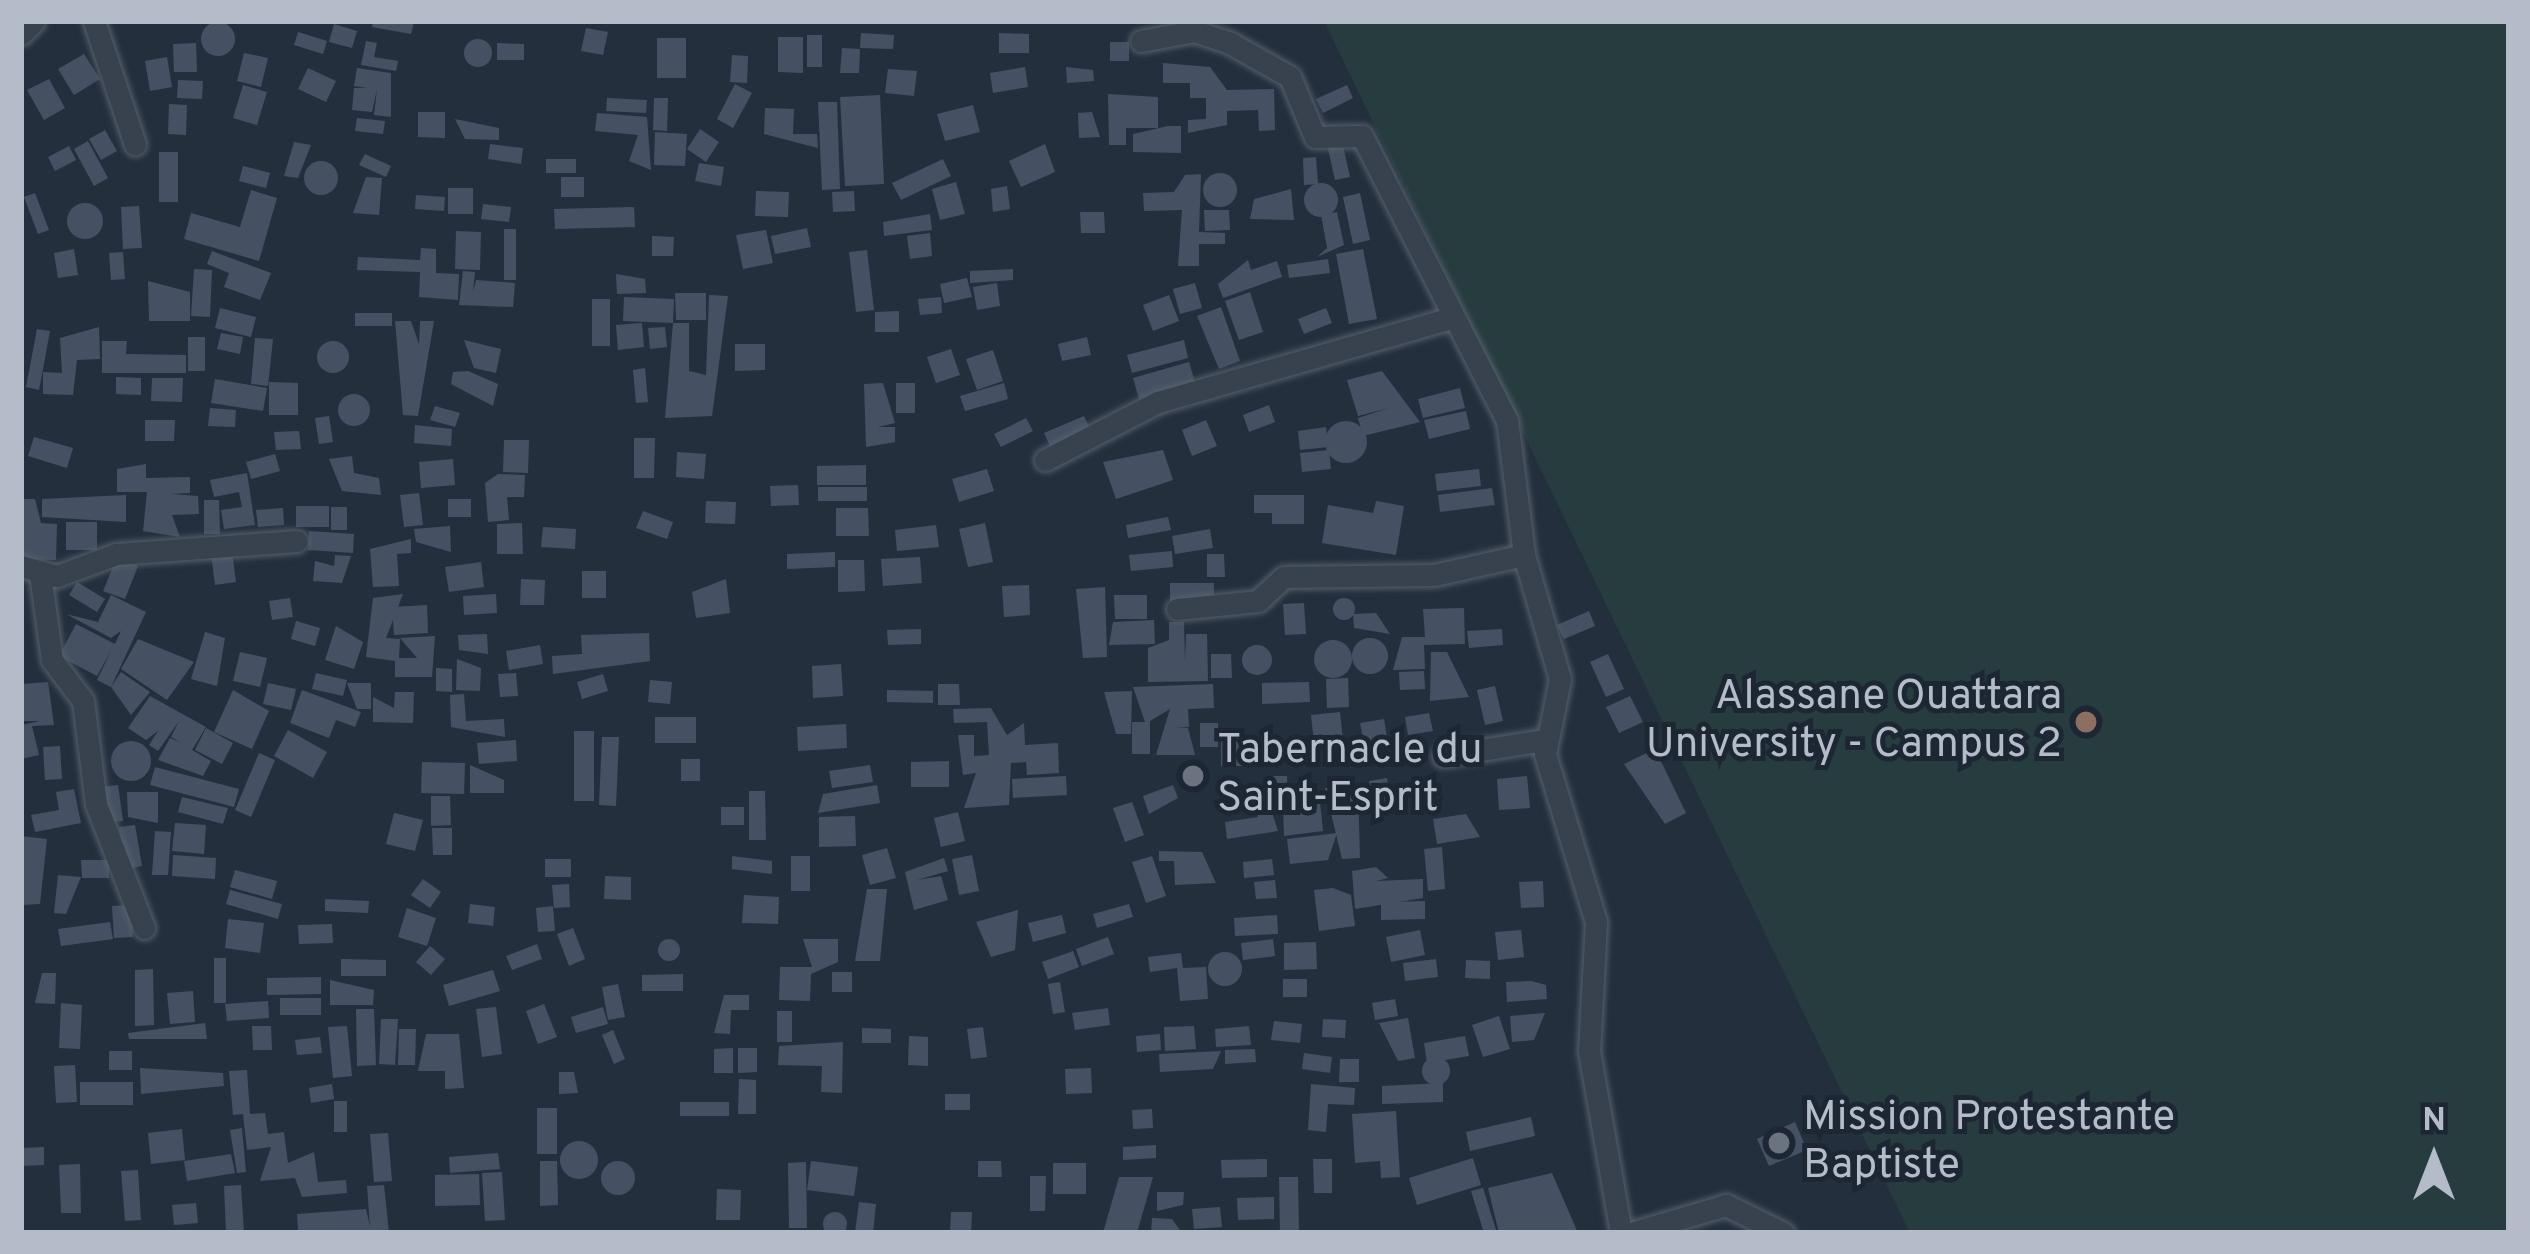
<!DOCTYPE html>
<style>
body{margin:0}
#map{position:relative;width:2530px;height:1254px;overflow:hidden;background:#242f3e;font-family:Overpass,sans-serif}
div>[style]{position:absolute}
.green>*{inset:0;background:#263c3f}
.building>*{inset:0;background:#455162}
.round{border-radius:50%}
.roads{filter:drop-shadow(0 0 3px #565f6c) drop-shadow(0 0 3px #565f6c)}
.minor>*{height:21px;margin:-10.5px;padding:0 10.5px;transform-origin:10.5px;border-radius:10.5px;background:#38414e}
.dots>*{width:33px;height:33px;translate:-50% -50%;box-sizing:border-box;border:6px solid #1d2633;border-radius:50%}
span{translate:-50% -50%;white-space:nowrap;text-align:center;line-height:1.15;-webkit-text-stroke:10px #1d2633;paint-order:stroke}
.poi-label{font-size:42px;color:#b4bcc9}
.right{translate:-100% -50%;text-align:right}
.left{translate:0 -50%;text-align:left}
.frame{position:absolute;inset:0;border:24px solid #b4bcc9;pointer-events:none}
.north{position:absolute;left:2374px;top:1098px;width:120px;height:120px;-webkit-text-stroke:9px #1d2633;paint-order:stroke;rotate:0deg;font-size:33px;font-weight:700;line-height:48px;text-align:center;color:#b4bcc9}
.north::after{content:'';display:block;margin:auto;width:42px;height:54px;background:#b4bcc9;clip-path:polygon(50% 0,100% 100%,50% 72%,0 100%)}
</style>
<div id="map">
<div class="green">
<div style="clip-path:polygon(1324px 21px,2509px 21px,2509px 1233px,1910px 1233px)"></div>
</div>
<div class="building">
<div style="clip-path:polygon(373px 21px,414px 22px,411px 34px,372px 27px)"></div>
<div class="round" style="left:201px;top:22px;width:34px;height:34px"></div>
<div style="clip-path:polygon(334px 24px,357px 31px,352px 48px,329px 42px)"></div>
<div style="clip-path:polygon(586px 28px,608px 32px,603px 55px,581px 51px)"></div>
<div style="clip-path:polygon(298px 32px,327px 41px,323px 54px,294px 45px)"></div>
<div style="clip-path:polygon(861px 33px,894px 35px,893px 49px,860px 48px)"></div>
<div style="clip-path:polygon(999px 33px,1029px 34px,1029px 53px,999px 53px)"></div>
<div style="clip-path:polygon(807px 35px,822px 35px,822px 67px,807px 67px)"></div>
<div style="clip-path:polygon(778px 37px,803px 37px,803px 73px,778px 72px)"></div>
<div style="clip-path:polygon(657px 38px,686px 38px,686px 78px,657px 78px)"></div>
<div class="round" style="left:464px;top:39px;width:28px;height:28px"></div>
<div style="clip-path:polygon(366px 41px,377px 43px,374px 57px,398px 61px,396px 71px,361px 65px)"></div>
<div style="clip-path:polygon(1110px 42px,1129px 42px,1129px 61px,1110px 61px)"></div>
<div style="clip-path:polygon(196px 43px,197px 72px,174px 72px,173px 44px)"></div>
<div style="clip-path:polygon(497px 43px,524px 44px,524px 60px,497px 60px)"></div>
<div style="clip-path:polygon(842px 48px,860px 49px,859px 73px,840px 73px)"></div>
<div style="clip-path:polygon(244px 53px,268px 58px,261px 87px,237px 81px)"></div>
<div style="clip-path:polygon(84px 54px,100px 79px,74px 95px,58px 69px)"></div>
<div style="clip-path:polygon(732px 55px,748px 56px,747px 83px,730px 82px)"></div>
<div style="clip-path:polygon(167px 57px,172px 87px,150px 91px,145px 61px)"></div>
<div style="clip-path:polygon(1163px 63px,1210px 67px,1227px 90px,1274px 89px,1275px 130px,1259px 131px,1258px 110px,1227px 111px,1227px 125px,1188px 133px,1188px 120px,1206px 119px,1206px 98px,1190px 98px,1190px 83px,1163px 83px)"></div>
<div style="clip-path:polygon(1025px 67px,1028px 87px,993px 93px,990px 73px)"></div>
<div style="clip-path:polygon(1066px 67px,1093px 70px,1094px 81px,1067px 83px)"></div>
<div style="clip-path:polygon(308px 68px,336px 81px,326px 102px,298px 89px)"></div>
<div style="clip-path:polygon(357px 68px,391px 73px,391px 117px,374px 115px,377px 89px,372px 112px,352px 110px,354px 88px,367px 88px,354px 86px)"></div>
<div style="clip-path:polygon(888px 69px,917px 71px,914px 96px,885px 93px)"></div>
<div style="clip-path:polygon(49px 79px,65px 108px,44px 120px,27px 90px)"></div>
<div style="clip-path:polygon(178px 80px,203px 81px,202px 99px,177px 98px)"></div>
<div style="clip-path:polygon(735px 84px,752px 93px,733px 128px,717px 119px)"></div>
<div style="clip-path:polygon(243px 85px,267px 92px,257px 125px,233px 118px)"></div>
<div style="clip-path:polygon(1347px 85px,1353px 98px,1323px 113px,1316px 99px)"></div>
<div style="clip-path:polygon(1108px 94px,1158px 97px,1158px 128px,1126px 128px,1126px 145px,1109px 145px)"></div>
<div style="clip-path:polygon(880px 95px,884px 184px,845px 186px,840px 97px)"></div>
<div style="clip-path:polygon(607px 98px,647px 100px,646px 113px,606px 111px)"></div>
<div style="clip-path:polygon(654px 98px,668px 98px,667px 131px,653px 130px)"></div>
<div style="clip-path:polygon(818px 102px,837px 102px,840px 189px,822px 190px)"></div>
<div style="clip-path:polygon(169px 104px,187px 105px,186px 135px,168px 134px)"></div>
<div style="clip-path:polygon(973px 105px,980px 132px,945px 141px,937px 114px)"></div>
<div style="clip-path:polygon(765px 108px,794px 109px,793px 134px,817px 134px,818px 148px,764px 134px)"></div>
<div style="clip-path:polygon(418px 112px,445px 112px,445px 138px,418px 137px)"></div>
<div style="clip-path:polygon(1092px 112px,1100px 137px,1079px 138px,1078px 113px)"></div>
<div style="clip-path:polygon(597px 113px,647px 117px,651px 170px,629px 161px,638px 135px,595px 131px)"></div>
<div style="clip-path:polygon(357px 118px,385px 121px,383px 134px,355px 131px)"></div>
<div style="clip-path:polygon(455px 119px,499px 128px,499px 140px,465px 139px)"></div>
<div style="clip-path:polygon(1168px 126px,1181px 126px,1181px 153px,1133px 152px,1133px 134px)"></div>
<div style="clip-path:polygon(700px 129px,719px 142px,706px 162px,687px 149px)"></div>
<div style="clip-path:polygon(105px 130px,117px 151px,101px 160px,89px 139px)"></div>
<div style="clip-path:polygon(655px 132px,687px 134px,685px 166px,654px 165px)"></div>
<div style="clip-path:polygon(1341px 137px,1350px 177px,1335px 180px,1326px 140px)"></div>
<div style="clip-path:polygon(88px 141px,108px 178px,94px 186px,74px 149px)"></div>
<div style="clip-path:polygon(294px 142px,311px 145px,298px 178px,284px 176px)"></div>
<div style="clip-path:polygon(490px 144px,523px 148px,521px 164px,488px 159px)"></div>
<div style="clip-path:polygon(1045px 144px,1055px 172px,1021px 187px,1009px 161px)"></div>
<div style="clip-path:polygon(69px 146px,76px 160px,55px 171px,48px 157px)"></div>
<div style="clip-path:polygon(159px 152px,178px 152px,178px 202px,159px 202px)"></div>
<div style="clip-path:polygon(365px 154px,391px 166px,386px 177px,359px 165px)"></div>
<div style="clip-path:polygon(1316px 157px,1318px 184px,1304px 185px,1303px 158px)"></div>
<div style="clip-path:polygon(546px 159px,576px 159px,576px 173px,546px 173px)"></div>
<div style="clip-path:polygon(943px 159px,951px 176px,901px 200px,892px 183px)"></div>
<div class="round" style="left:304px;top:161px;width:34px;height:34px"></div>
<div style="clip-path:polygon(699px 163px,724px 167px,721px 186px,695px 181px)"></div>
<div style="clip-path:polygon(243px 166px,270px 173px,266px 188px,239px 181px)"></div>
<div class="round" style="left:1203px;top:173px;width:34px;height:34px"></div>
<div style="clip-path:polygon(1201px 174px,1199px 232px,1225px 233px,1225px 244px,1199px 244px,1199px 266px,1178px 266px,1182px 210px,1144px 211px,1143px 193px,1174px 192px,1185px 175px)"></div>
<div style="clip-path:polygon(366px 177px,382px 178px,379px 215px,353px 213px)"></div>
<div style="clip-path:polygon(561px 177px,584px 177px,584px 197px,561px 197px)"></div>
<div style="clip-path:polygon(956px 182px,965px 214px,940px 220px,932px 189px)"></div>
<div class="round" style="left:1304px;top:183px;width:34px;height:34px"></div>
<div style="clip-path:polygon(1007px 186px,1010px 209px,993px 212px,991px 189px)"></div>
<div style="clip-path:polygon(448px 188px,473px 188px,473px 214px,448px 214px)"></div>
<div style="clip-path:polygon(1291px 189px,1294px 220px,1250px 219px,1254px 199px)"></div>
<div style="clip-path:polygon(251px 190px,277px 198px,259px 261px,184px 239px,191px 213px,240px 227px)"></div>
<div style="clip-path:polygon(756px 191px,789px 192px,788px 217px,755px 216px)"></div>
<div style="clip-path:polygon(854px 191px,855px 211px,833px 212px,832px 192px)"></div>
<div style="clip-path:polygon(35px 193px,49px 230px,38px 234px,24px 197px)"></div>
<div style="clip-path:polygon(1360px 193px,1370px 240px,1353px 244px,1343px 197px)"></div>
<div style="clip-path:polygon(416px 195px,445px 197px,444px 211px,415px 209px)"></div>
<div class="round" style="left:67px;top:203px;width:36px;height:36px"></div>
<div style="clip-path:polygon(483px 204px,511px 207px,509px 222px,481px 219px)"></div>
<div style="clip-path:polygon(139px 206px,142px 248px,123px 249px,121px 207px)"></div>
<div style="clip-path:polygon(634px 207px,635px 227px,555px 229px,554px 209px)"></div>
<div style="clip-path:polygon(1204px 210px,1229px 210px,1230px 230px,1205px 231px)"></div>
<div style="clip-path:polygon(1080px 212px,1104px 212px,1105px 233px,1081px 233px)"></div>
<div style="clip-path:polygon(1337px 212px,1344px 245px,1317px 257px,1327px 248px,1321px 215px)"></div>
<div style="clip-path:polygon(930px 214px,932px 230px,884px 236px,883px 222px)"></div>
<div style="clip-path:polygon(807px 228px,811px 247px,775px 254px,771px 236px)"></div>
<div style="clip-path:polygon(504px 229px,516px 229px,516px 280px,504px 280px)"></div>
<div style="clip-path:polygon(766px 230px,773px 263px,743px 269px,736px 235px)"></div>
<div style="clip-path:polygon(456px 231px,481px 232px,480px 270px,455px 269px)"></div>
<div style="clip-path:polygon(930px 233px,932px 256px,910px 259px,907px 236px)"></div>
<div style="clip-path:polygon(652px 236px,674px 237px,673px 256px,652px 256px)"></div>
<div style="clip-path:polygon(421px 248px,436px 249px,436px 273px,459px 274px,458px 300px,419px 297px,420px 272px,357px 270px,358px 257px,420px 260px)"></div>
<div style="clip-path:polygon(74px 249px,78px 275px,58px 278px,54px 253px)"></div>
<div style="clip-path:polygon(1363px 249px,1377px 319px,1349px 324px,1336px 254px)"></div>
<div style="clip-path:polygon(867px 250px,874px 310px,856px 312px,849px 252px)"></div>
<div style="clip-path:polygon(212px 251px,271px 273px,260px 300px,224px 287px,229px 273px,207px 264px)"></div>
<div style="clip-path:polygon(123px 252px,125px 279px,111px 280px,109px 253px)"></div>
<div style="clip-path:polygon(1328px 259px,1330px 273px,1289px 278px,1287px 265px)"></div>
<div style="clip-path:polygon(1248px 260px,1251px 270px,1277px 261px,1282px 277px,1223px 298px,1218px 284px)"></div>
<div style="clip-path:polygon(194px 269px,212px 270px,210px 317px,191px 316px)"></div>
<div style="clip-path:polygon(1013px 269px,1013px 280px,970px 283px,970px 271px)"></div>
<div style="clip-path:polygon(463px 271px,475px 272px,473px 292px,476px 280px,515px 283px,513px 307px,459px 305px)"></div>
<div style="clip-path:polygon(616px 274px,645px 279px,646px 293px,617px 294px)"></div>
<div style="clip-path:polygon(967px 278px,972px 297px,944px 303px,940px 284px)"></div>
<div style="clip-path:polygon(148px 281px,190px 292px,190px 321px,149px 321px)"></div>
<div style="clip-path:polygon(997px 283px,1000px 306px,977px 310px,973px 287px)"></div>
<div style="clip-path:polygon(1195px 283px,1202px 308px,1180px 314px,1173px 289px)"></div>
<div style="clip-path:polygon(1250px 292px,1263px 332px,1239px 340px,1225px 301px)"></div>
<div style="clip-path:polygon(675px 293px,706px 293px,706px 320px,676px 320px)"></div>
<div style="clip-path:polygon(709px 295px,728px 296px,712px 416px,665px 418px,673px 323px,689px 323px,689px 371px,706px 375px)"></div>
<div style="clip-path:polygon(1169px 295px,1179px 321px,1153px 331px,1143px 305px)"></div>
<div style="clip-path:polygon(624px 297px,674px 299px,673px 323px,623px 321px)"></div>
<div style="clip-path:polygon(941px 297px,942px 313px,920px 315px,918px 299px)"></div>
<div style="clip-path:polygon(592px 299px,610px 299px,610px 346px,592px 346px)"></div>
<div style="clip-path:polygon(1221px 307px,1240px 361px,1219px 369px,1197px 316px)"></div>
<div style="clip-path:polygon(220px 308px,256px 317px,251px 337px,215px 328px)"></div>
<div style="clip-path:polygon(1326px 308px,1332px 323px,1304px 334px,1298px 319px)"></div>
<div style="clip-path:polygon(899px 311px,899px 332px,875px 332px,875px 312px)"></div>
<div style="clip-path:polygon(355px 313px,392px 313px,392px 326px,355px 326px)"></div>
<div style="clip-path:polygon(395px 321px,411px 321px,419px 344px,420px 321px,434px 321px,418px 416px,403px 415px)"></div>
<div style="clip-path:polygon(642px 323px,644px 347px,618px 350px,616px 325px)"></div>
<div style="clip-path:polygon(99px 327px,100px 359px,77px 360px,73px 395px,43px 394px,43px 372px,62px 373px,60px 338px)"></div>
<div style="clip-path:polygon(665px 327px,667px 347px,650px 349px,648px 328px)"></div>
<div style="clip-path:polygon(37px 329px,50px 331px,39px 390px,26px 387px)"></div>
<div style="clip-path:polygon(221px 333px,243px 337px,240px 354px,217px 349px)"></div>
<div style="clip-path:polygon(188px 337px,205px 337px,205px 371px,188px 371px)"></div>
<div style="clip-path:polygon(1087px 337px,1091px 355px,1062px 361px,1058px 344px)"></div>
<div style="clip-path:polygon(255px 338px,273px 339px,268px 386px,251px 384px)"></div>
<div style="clip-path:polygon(464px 340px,501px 349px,496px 373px,474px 368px)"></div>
<div style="clip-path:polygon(1184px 340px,1188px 358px,1132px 373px,1127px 355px)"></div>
<div class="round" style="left:317px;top:341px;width:32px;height:32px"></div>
<div style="clip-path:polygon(102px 341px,127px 341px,126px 354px,186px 355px,186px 373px,102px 373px)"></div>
<div style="clip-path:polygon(735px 344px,765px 344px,765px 370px,735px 371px)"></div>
<div style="clip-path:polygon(951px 349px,960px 375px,936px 383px,927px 357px)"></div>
<div style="clip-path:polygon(993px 350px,1003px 381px,977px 390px,966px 359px)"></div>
<div style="clip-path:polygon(1189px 362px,1195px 382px,1139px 399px,1133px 378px)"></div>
<div style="clip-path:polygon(645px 368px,648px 402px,636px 403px,633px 370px)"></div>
<div style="clip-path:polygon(468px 371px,498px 384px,493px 406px,451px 384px,453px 372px)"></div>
<div style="clip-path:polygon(1382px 371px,1420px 422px,1363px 436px,1358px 418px,1389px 408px,1358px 416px,1347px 380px)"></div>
<div style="clip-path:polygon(116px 377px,141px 378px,141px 395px,116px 394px)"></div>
<div style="clip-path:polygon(152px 378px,183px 378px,182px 402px,151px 401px)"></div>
<div style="clip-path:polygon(215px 379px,267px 388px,263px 411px,211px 403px)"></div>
<div style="clip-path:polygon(269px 382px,298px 383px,298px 415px,269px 415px)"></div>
<div style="clip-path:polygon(883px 383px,895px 423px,878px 427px,895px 427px,895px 442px,866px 447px,864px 384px)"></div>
<div style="clip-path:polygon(896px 383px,915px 383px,915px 413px,896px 413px)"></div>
<div style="clip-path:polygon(1004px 383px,1008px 399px,965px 411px,960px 396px)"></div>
<div style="clip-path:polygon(1460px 388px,1465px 408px,1423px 418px,1418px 399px)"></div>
<div class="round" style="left:338px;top:394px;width:32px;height:32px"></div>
<div style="clip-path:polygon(1269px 405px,1275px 422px,1249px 432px,1243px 415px)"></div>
<div style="clip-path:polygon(435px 406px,460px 413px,455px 427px,430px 420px)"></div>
<div style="clip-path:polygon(210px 408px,236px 410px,235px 427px,208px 426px)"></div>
<div style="clip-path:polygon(1466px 411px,1470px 429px,1429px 439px,1424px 420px)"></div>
<div style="clip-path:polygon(329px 416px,333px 442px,319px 444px,315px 418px)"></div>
<div style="clip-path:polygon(1084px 416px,1092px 433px,1052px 451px,1044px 433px)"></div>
<div style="clip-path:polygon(1026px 418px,1033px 431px,1001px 447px,994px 434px)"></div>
<div style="clip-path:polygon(145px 420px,175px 420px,174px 441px,145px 441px)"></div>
<div style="clip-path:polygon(1206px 420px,1217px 446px,1192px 456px,1182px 430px)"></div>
<div class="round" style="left:1325px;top:421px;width:42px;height:42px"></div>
<div style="clip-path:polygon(415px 425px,452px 429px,451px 446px,414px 443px)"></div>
<div style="clip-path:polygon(1326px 427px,1328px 447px,1300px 450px,1298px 431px)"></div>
<div style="clip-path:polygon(299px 431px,301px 449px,276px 450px,274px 432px)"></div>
<div style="clip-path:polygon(34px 437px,73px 448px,67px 468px,28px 456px)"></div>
<div style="clip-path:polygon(634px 438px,655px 438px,654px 478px,634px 478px)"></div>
<div style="clip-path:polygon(504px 440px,529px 440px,528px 473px,503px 472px)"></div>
<div style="clip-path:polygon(1163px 450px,1173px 480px,1116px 499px,1103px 462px)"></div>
<div style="clip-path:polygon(1329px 450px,1331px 469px,1302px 472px,1300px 453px)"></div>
<div style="clip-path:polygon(677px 452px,706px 454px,704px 479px,676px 477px)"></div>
<div style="clip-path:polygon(275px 454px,280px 471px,251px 479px,246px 462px)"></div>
<div style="clip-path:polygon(352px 456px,354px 473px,379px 478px,381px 495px,342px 491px,329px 459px)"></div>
<div style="clip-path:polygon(453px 459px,455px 485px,421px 488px,419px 462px)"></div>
<div style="clip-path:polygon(146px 464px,146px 478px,190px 477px,190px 493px,171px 494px,198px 496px,199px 514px,172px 515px,180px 537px,143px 531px,147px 492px,117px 492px,117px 469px)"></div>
<div style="clip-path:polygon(866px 465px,866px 485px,817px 485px,817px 466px)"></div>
<div style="clip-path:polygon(987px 469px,994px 491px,959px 502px,952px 479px)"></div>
<div style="clip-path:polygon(1479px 469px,1481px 486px,1437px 491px,1435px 474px)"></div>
<div style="clip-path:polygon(247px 473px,255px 525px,224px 529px,221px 510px,242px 507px,239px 492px,214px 497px,210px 480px)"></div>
<div style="clip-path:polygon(498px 474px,525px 475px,524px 497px,507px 497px,509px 520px,488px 522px,485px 483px)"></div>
<div style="clip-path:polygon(798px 485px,799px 505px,771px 506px,770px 486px)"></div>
<div style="clip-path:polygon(818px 487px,867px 487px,867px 501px,818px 501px)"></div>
<div style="clip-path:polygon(1492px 488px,1495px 505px,1440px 512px,1438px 495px)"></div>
<div style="clip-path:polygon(419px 493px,423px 525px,404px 527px,400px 495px)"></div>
<div style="clip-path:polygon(126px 495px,126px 522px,42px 517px,42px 499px)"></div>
<div style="clip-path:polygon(1254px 495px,1304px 495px,1304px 524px,1272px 524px,1272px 513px,1254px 513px)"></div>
<div style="clip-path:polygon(21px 499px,35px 499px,41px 523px,57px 524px,56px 560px,21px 559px)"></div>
<div style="clip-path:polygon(448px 499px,471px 499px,471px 517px,448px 517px)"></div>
<div style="clip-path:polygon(204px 500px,219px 500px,220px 534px,204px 534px)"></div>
<div style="clip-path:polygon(706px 501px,736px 502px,735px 524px,705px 523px)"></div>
<div style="clip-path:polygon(1376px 501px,1404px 506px,1396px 555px,1322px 543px,1328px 505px,1373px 513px)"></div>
<div style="clip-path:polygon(296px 506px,329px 506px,329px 527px,296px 527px)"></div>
<div style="clip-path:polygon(331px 507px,347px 507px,347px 530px,331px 530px)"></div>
<div style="clip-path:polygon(283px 508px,284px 525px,258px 527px,256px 510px)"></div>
<div style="clip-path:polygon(836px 508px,868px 508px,869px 536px,836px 536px)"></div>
<div style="clip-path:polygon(643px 511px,673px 522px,667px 539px,636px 528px)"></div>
<div style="clip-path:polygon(1168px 517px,1171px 530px,1128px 538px,1126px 525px)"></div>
<div style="clip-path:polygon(66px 522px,97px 522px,97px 550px,66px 550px)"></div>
<div style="clip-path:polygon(522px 523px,523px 554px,497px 554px,497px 524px)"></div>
<div style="clip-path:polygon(985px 523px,993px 562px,968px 567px,959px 529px)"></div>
<div style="clip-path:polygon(936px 525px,939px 547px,897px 551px,895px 530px)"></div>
<div style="clip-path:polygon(450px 526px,451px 552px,416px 542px,414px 529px)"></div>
<div style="clip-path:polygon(543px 527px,576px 529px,575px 549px,541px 547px)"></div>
<div style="clip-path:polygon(1210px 529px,1213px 548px,1175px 554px,1172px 536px)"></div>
<div style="clip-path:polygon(309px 531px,354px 534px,353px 553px,308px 550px)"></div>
<div style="clip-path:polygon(411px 539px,411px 553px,397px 554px,399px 586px,373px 587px,370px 549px)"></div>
<div style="clip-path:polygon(232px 551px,236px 582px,215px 585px,211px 554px)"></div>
<div style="clip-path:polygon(1172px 551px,1173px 567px,1131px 571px,1129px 555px)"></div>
<div style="clip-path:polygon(835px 552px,835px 567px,787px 569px,787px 554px)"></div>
<div style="clip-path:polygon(1207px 554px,1224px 554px,1225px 577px,1207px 577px)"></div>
<div style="clip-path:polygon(335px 555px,351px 556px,342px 583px,313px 581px,315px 561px,334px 566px)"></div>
<div style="clip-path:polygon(117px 557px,138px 566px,125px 599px,103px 591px)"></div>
<div style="clip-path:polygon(920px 557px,922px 583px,883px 586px,881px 559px)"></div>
<div style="clip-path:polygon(838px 560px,864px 560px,865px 591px,838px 592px)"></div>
<div style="clip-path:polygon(481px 562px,484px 587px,449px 592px,445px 567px)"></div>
<div style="clip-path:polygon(582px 571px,606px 571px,606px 598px,582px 598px)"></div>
<div style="clip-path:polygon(521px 579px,545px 580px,544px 605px,520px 605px)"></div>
<div style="clip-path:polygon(726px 579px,730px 613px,696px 618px,692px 592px)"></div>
<div style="clip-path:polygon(77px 582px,105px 599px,97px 612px,69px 595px)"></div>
<div style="clip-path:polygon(1170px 583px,1214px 583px,1214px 601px,1170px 602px)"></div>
<div style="clip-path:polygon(1029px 585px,1030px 615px,1004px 617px,1002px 586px)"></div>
<div style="clip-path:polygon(1105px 587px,1107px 657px,1083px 658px,1076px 589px)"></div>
<div style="clip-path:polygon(403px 594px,386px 638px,400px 639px,399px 658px,417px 658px,400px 638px,435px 636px,432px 677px,395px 677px,395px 661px,366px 657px,373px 598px)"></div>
<div style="clip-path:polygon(496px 594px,497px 613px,464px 615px,463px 596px)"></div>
<div style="clip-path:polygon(111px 595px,146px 612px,111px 687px,97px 680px,111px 651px,97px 676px,59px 656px,76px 624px,115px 644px,121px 631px,111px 638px,66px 614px,98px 622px)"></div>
<div style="clip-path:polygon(1114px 595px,1147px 595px,1147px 619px,1115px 619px)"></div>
<div style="clip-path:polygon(290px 598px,293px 617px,272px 620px,269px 601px)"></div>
<div class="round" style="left:1333px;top:598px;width:22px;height:22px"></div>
<div style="clip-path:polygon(1304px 603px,1306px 634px,1285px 635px,1283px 604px)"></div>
<div style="clip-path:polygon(427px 605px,428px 633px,394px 635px,392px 607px)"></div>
<div style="clip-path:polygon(1464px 608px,1465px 644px,1424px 645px,1425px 669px,1393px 670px,1402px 637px,1425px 637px,1423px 609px)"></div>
<div style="clip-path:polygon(1589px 611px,1595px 626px,1564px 639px,1557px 625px)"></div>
<div style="clip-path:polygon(1376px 613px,1390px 634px,1354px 628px,1353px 614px)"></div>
<div style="clip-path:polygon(1154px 620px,1155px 644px,1109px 645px,1113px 622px)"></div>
<div style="clip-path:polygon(296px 621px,320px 628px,315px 646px,291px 639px)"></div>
<div style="clip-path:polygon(1169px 622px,1184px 622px,1185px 661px,1186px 634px,1207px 634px,1208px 681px,1148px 682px,1148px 648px,1169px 640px)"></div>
<div style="clip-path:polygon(336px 626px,363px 642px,354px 669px,325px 660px)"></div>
<div style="clip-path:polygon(921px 629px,921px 644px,888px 645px,887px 630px)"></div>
<div style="clip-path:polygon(1502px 629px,1503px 645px,1469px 648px,1467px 631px)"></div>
<div style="clip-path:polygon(205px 632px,225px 638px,217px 686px,191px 679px)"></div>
<div style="clip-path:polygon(649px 633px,650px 661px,553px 674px,552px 656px,582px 654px,581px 635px)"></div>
<div style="clip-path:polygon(487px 634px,488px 654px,459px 650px,458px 635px)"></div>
<div class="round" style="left:1352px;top:638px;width:36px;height:36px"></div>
<div style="clip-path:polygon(138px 639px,194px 662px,167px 700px,121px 669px)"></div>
<div class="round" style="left:1314px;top:640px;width:38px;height:38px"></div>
<div style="clip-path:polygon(540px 645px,543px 664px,509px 670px,506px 651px)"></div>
<div class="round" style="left:1242px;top:645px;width:30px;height:30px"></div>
<div style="clip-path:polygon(240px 652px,267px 658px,260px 687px,233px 681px)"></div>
<div style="clip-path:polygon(1431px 652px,1447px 652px,1469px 697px,1430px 701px)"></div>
<div style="clip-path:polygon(1211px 654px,1231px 654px,1232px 678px,1211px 678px)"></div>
<div style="clip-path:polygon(1608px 654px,1624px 689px,1606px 697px,1590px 662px)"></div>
<div style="clip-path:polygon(457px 659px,481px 668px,480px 691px,456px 690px)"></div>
<div style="clip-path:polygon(841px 664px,843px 696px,813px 698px,812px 666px)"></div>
<div style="clip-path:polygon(436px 668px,452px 669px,452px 692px,436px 691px)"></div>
<div style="clip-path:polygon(1424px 671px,1425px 689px,1400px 690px,1399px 672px)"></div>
<div style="clip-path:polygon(121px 672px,150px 692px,131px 715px,111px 687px)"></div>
<div style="clip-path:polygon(316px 673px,347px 680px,343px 696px,312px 689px)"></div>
<div style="clip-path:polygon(516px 673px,518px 696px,500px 697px,498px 674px)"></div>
<div style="clip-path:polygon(603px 674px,608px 691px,582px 699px,577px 682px)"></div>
<div style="clip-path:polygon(1348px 678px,1349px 707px,1327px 708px,1326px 679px)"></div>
<div style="clip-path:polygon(650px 680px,672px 682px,670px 704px,648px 702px)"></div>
<div style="clip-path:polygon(48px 682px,54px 725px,32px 726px,39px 755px,21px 759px,21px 725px,40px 721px,21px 721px,21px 684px)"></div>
<div style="clip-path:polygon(1309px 682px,1310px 702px,1262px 704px,1262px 683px)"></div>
<div style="clip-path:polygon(268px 683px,296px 689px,291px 710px,263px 704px)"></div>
<div style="clip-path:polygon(347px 683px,371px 683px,371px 709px,357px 709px)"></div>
<div style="clip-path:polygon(938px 684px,959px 684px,960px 705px,938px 705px)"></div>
<div style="clip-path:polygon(1213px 684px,1214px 708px,1188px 709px,1189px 727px,1176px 727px,1188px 728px,1195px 755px,1156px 755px,1170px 709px,1150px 721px,1150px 754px,1132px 754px,1132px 722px,1145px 722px,1133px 687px)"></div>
<div style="clip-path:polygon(1495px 686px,1503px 721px,1485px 725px,1477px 690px)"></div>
<div style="clip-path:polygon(233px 690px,269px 711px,252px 749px,214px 732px)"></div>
<div style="clip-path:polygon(302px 690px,361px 712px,355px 727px,336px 720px,329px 738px,290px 723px)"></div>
<div style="clip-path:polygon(887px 690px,933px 691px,933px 703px,887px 702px)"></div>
<div style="clip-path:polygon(1132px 691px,1131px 734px,1116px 734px,1104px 692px)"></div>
<div style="clip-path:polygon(395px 692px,414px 692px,413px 723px,373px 722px,373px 697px,394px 708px)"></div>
<div style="clip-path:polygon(464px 694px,466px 721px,504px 719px,505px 737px,451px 727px,450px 695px)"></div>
<div style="clip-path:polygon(150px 696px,206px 727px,192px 750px,211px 761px,203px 776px,158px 760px,170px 738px,182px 743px,171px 737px,179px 721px,158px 751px,149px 745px,158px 731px,146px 740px,128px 728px)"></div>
<div style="clip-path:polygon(1630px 696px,1643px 722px,1619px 733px,1606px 707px)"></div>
<div style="clip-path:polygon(991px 708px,1007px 735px,1024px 723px,1025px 745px,1058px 743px,1059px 773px,1027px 775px,1026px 762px,1011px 763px,1009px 805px,964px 808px,976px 773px,963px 775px,958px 735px,974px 735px,974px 756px,989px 755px,987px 722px,954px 723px,953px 709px)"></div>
<div style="clip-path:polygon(1340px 712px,1343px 740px,1314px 743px,1311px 715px)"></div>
<div style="clip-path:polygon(1429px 713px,1433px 731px,1408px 735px,1405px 717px)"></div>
<div style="clip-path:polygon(655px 717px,696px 717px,696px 743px,655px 743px)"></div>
<div style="clip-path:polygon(1384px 719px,1387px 738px,1364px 743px,1360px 723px)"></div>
<div style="clip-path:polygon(1200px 723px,1218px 723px,1218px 747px,1200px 747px)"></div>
<div style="clip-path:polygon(846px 724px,847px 748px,798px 751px,797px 727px)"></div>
<div style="clip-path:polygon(206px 728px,233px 743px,222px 764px,195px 750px)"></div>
<div style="clip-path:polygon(288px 730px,327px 752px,313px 778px,274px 756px)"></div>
<div style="clip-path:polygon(574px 731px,594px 731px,594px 801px,574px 801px)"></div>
<div style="clip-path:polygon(1221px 731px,1247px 740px,1247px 766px,1221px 766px)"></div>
<div style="clip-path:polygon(602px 737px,619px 737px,616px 806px,599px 805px)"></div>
<div style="clip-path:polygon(516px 740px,517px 761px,479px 764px,477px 743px)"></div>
<div class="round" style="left:111px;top:741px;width:40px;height:40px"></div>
<div style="clip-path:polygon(60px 746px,62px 779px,45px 780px,43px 747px)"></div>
<div style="clip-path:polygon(1655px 749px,1686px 813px,1665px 824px,1624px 764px)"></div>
<div style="clip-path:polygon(259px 753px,275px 760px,251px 817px,235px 810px)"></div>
<div style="clip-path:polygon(681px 759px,700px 759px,700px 781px,681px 781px)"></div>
<div style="clip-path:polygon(949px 761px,949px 787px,911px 787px,911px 762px)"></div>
<div style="clip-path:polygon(422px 762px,465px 763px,464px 794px,421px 793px)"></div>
<div style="clip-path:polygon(470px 765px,504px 780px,504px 793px,470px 793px)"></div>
<div style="clip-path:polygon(870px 765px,873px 782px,832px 788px,829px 771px)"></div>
<div style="clip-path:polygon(155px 767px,239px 789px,234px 807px,150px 785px)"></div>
<div style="clip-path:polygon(1066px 776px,1067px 795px,1013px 798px,1012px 779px)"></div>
<div style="clip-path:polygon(1273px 776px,1287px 776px,1288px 803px,1273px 803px)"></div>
<div style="clip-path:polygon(1527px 776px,1530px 808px,1499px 810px,1497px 779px)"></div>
<div style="clip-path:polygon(1387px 778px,1391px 803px,1373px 805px,1369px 781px)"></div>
<div style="clip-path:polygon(118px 785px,123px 821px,106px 823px,101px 787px)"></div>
<div style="clip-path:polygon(877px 785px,880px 803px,818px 813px,823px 794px)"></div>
<div style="clip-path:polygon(1173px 785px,1178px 798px,1149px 814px,1143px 796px)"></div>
<div style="clip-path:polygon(1325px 788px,1358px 788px,1360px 858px,1342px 859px)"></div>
<div style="clip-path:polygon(74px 789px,81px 823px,35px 832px,31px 815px,59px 810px,56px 792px)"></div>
<div style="clip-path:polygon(749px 791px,765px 791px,766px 840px,749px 840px)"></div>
<div style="clip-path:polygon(127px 792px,158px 792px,158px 823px,128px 817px)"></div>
<div style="clip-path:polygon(431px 796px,450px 796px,451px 825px,431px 826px)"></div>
<div style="clip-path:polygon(182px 797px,228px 808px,223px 824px,178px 812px)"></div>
<div style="clip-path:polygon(1267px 797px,1278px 831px,1227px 839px,1225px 822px,1258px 817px,1255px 799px)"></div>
<div style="clip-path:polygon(1132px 802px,1144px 835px,1125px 842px,1113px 808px)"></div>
<div style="clip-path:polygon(1320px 802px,1323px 831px,1284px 836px,1283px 807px)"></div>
<div style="clip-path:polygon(721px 807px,744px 807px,744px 825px,721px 825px)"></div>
<div style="clip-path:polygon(958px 812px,965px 841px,941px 847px,934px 818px)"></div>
<div style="clip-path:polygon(394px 813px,423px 820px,415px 851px,386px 844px)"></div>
<div style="clip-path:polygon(1466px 814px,1480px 837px,1437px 844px,1433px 819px)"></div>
<div style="clip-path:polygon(855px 816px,856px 846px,819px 847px,819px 817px)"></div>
<div style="clip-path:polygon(175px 823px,206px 825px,204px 854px,172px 851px)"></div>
<div style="clip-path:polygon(135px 825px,142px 866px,126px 869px,119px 827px)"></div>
<div style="clip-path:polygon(432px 828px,452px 828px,452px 855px,433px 855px)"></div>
<div style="clip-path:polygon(155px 831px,171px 832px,168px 875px,152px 875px)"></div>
<div style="clip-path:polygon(1337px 833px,1328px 860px,1290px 864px,1287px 839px)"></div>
<div style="clip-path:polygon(21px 836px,47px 839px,40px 904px,21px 905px)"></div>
<div style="clip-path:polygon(1442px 847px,1445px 889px,1428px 891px,1424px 849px)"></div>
<div style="clip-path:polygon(887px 848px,896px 878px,870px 885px,862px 855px)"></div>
<div style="clip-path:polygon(1159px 851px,1202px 852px,1216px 883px,1175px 885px,1174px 861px,1159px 861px)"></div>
<div style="clip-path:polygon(173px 855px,216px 858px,215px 879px,172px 876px)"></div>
<div style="clip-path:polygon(972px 855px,979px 891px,959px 895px,952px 859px)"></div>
<div style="clip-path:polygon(732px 856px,772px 861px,772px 874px,732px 869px)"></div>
<div style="clip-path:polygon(791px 856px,810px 856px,810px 891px,791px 891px)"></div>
<div style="clip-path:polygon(1152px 856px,1166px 896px,1146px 903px,1132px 862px)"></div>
<div style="clip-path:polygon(944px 858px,948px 871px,917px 880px,941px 876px,948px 900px,914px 910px,905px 872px)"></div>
<div style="clip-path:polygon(545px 859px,571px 859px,571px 877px,545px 877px)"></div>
<div style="clip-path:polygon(1272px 859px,1274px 875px,1244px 878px,1243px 862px)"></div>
<div style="clip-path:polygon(81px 860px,109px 860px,109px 878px,82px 878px)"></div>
<div style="clip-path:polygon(1376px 867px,1388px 878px,1376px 881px,1423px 879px,1423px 898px,1355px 909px,1352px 871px)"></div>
<div style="clip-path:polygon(235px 870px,277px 881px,272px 899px,230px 887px)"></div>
<div style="clip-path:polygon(58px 875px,81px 877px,66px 914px,54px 913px)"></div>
<div style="clip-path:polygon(605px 876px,631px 877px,631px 900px,604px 899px)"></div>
<div style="clip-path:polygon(423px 879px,441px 892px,430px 908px,411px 895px)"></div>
<div style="clip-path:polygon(1275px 880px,1277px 898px,1256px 899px,1254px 882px)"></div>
<div style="clip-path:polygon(1543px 881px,1544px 907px,1521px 908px,1519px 882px)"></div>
<div style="clip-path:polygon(569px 884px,570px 907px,554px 908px,552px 885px)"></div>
<div style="clip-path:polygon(1333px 888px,1351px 895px,1355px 926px,1319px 931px,1314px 890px)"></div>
<div style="clip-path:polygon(867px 889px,887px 889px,880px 961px,855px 961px)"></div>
<div style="clip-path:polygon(230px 890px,282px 904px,278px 919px,226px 904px)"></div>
<div style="clip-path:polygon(744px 895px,779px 897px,778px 924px,742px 923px)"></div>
<div style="clip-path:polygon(325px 899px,369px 901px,368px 913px,325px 911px)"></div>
<div style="clip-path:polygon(1425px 901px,1425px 919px,1381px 920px,1381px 902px)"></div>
<div style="clip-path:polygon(470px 904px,495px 907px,493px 926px,468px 923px)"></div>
<div style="clip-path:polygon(1129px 904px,1133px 917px,1097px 928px,1093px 914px)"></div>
<div style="clip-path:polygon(130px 905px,133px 937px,114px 938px,112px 906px)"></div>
<div style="clip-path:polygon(553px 906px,555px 931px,538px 932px,536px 908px)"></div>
<div style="clip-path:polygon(407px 908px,436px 918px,427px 946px,398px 937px)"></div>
<div style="clip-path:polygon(1018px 910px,1015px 950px,991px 957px,976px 922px)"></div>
<div style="clip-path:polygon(1062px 915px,1066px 933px,1033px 942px,1028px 923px)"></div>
<div style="clip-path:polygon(1277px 915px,1278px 934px,1235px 936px,1234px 918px)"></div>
<div style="clip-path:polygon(228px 919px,264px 923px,260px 953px,225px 948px)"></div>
<div style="clip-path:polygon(110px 922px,113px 939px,61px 946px,58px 929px)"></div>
<div style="clip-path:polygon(332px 924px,333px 943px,299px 944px,298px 925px)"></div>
<div style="clip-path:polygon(573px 928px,585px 959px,569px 966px,557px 934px)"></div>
<div style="clip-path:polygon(1420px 930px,1425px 955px,1391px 962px,1386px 937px)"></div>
<div style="clip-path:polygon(1521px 930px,1524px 957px,1498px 960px,1495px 932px)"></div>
<div style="clip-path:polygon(1108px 937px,1114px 954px,1082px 966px,1076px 949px)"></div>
<div style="clip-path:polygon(803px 939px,838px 939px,838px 962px,811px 974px,810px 1001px,779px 1000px,780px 967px,812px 967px)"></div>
<div style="clip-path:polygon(1273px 939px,1275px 956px,1243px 960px,1241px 943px)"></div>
<div class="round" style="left:658px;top:939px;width:22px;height:22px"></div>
<div style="clip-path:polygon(1316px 942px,1317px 969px,1284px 970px,1284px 943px)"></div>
<div style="clip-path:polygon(537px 944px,542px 959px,512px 970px,506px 956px)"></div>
<div style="clip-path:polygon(430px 946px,445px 959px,431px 975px,416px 962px)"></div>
<div style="clip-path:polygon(1073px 951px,1079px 967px,1048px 979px,1042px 962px)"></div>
<div class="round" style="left:1208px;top:952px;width:34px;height:34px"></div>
<div style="clip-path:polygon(1181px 953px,1183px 968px,1206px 967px,1208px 999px,1180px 1001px,1177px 968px,1150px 972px,1148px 957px)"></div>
<div style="clip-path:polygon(214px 958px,226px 958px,226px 1003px,214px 1003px)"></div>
<div style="clip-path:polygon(341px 959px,386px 960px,386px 976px,341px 976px)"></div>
<div style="clip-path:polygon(1436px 959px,1438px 977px,1405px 981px,1403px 963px)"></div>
<div style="clip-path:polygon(1466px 960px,1490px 961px,1490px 979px,1465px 978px)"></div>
<div style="clip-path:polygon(153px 969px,154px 1025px,135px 1026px,135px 970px)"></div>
<div style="clip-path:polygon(493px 970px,500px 991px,449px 1006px,443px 985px)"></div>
<div style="clip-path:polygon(832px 972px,852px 972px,852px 992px,832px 992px)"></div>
<div style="clip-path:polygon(42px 973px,56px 973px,55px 1004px,35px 1003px)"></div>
<div style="clip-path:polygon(683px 974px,683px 991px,642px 991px,642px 975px)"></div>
<div style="clip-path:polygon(321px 977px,321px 994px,267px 995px,267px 978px)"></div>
<div style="clip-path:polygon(1283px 979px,1307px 979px,1307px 997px,1283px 997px)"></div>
<div style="clip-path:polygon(330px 980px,374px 990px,373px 1005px,330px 1005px)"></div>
<div style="clip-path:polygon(1531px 981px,1546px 985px,1547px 999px,1507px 1002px,1506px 982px)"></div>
<div style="clip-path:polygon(1060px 982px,1065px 1012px,1053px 1014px,1048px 984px)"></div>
<div style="clip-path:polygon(618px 984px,625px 1017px,608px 1020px,602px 987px)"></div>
<div style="clip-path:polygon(193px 991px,195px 1022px,170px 1024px,167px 993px)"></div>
<div style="clip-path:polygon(724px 995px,749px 995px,749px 1010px,731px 1010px,730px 1034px,714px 1033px)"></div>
<div style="clip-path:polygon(280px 998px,321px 998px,321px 1015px,280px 1015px)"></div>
<div style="clip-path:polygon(1395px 999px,1398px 1016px,1375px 1020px,1372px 1003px)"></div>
<div style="clip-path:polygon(268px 1001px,269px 1018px,227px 1021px,225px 1004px)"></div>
<div style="clip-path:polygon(61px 1003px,82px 1005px,80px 1049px,59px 1048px)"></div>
<div style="clip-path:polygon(544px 1004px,557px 1037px,538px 1044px,526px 1011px)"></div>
<div style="clip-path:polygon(496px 1007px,502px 1054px,482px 1057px,476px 1009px)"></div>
<div style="clip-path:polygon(603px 1007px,608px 1024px,576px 1033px,571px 1017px)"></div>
<div style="clip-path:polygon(1108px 1008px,1110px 1025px,1075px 1030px,1072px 1013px)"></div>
<div style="clip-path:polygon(356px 1009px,374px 1009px,376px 1065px,357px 1066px)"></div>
<div style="clip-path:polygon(777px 1011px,792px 1011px,792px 1042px,777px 1042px)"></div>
<div style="clip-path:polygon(1545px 1013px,1534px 1040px,1512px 1042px,1510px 1016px)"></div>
<div style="clip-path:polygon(1499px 1016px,1510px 1049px,1483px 1057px,1472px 1025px)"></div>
<div style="clip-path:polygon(1408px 1018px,1415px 1058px,1398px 1061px,1379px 1023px)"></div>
<div style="clip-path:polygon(381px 1019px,398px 1019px,395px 1065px,379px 1064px)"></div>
<div style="clip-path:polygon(1323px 1019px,1346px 1020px,1345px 1038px,1322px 1037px)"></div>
<div style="clip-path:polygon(1274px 1021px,1302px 1024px,1300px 1043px,1271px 1040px)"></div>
<div style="clip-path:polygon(205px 1023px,207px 1039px,129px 1039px,128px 1033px)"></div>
<div style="clip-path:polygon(252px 1026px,271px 1026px,272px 1050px,253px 1050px)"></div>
<div style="clip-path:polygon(347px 1026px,352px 1076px,333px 1078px,328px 1027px)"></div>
<div style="clip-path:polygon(1194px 1026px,1196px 1049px,1165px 1051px,1164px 1027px)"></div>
<div style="clip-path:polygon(1249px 1026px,1251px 1045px,1216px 1047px,1215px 1029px)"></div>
<div style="clip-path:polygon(983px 1027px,987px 1057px,971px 1059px,967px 1029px)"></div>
<div style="clip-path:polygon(862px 1028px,891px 1029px,891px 1043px,862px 1043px)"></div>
<div style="clip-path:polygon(399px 1029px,416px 1029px,415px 1065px,398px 1065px)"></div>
<div style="clip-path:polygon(613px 1030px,625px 1059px,614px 1064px,602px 1035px)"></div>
<div style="clip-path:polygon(426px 1034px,459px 1034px,464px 1088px,445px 1089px,445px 1071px,418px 1071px)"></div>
<div style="clip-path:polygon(1160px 1034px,1161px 1050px,1137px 1052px,1136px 1036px)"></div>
<div style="clip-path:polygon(909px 1036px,928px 1037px,928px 1066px,908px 1065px)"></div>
<div style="clip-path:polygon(1465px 1036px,1469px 1056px,1427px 1063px,1424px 1043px)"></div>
<div style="clip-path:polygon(320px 1037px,322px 1053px,297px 1055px,295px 1040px)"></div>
<div style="clip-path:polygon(843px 1042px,842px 1093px,821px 1092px,822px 1066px,778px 1065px,779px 1046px)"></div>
<div style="clip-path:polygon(733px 1048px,733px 1073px,714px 1073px,714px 1049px)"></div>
<div style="clip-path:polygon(738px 1048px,757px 1048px,757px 1072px,738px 1073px)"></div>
<div style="clip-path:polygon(1255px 1049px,1256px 1062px,1225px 1064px,1225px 1050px)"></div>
<div style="clip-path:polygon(109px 1051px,132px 1051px,132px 1070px,109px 1070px)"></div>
<div style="clip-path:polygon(1221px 1051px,1213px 1069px,1160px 1072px,1159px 1054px)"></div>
<div style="clip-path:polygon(1304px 1053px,1332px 1057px,1330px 1073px,1302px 1069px)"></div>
<div class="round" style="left:1422px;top:1057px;width:28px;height:28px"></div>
<div style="clip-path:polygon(1340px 1059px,1359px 1059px,1359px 1082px,1339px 1082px)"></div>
<div style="clip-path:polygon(75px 1065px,77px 1102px,56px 1103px,54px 1066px)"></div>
<div style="clip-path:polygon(140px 1068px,223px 1073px,224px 1086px,141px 1094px)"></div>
<div style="clip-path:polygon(1091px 1068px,1092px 1093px,1066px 1094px,1065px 1069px)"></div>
<div style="clip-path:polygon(247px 1070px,250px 1114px,265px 1113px,268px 1134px,284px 1132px,288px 1163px,314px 1152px,318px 1182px,346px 1180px,347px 1193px,302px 1197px,295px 1178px,260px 1181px,271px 1147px,247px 1150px,243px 1114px,233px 1115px,229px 1071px)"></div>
<div style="clip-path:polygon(559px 1072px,574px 1072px,578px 1093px,559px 1094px)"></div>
<div style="clip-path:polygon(739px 1079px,756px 1080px,756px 1114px,738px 1114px)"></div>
<div style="clip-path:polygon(80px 1082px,133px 1082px,133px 1105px,80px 1105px)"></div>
<div style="clip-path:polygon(1443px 1083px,1443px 1102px,1382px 1104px,1382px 1086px)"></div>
<div style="clip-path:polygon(332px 1084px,334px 1099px,311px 1103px,309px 1088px)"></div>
<div style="clip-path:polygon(1311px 1084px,1355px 1088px,1354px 1105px,1328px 1104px,1326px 1132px,1308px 1130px)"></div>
<div style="clip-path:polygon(945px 1094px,970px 1094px,970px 1110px,945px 1110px)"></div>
<div style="clip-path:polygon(334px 1101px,347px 1101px,347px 1132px,334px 1132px)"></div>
<div style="clip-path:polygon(680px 1102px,729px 1102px,729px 1116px,680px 1116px)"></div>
<div style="clip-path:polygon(537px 1108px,557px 1108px,557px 1154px,537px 1154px)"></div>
<div style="clip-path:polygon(1152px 1109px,1153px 1128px,1133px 1129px,1132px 1110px)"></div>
<div style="clip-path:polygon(1396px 1111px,1400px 1177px,1381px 1178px,1380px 1161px,1355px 1163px,1352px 1114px)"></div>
<div style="clip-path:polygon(1531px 1117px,1535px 1136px,1470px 1151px,1466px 1132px)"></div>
<div style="clip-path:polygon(1795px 1122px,1807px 1150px,1769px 1166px,1757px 1139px)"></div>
<div style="clip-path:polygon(242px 1128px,246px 1172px,237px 1173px,230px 1130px)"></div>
<div style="clip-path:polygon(182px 1129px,185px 1160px,151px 1164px,148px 1133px)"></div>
<div style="clip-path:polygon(388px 1133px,392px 1181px,374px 1182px,370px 1134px)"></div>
<div class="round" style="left:560px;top:1141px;width:38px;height:38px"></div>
<div style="clip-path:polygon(1156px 1145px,1156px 1158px,1123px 1160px,1123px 1147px)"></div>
<div style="clip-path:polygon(44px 1147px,44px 1165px,21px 1166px,21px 1148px)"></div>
<div style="clip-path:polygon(498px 1153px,500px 1169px,450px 1173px,449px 1157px)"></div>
<div style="clip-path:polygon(231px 1154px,235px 1173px,187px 1181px,184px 1161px)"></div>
<div style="clip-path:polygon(1473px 1158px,1481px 1185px,1417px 1205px,1409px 1178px)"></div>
<div style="clip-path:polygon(1267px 1159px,1267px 1177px,1222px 1178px,1221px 1160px)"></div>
<div style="clip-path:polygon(1313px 1159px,1332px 1159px,1332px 1193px,1314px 1193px)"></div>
<div class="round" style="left:601px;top:1161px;width:34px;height:34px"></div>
<div style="clip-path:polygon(540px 1161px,557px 1161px,558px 1205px,540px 1206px)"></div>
<div style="clip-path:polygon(811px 1161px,858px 1167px,854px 1196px,807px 1190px)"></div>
<div style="clip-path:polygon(978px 1161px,1001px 1161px,1002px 1177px,978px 1177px)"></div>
<div style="clip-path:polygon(806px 1162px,807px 1228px,789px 1228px,788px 1163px)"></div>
<div style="clip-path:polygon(1053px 1163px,1086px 1163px,1086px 1194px,1053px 1194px)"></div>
<div style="clip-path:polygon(80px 1164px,81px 1213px,61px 1213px,59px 1165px)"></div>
<div style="clip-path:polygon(138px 1170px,141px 1220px,125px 1221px,121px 1171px)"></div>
<div style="clip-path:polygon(502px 1172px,505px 1220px,485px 1221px,482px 1173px)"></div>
<div style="clip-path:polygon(1552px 1173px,1578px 1233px,1499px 1233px,1488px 1188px)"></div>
<div style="clip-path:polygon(479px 1174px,480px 1205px,435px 1206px,435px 1175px)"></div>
<div style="clip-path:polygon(1030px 1176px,1046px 1176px,1045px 1211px,1030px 1211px)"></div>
<div style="clip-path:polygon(1119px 1177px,1153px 1177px,1137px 1233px,1103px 1233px)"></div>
<div style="clip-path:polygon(1279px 1177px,1298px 1177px,1299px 1230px,1336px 1233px,1280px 1233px)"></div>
<div style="clip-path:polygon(241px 1185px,244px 1233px,226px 1233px,224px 1186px)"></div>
<div style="clip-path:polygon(384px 1185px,389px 1233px,298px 1231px,297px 1214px,366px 1209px,370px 1227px,367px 1186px)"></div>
<div style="clip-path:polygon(1483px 1188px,1497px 1233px,1484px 1233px,1471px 1191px)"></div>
<div style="clip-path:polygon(717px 1189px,741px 1190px,740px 1220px,716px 1220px)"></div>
<div style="clip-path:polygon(1157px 1192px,1184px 1192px,1183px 1205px,1157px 1211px)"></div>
<div style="clip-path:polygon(1274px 1197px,1274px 1219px,1238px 1220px,1237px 1198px)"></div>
<div style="clip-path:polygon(859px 1202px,876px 1204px,873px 1233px,855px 1233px)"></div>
<div style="clip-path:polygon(196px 1203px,198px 1223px,174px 1225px,172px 1205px)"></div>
<div style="clip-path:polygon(1220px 1207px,1222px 1227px,1194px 1229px,1192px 1209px)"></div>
<div class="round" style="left:823px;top:1212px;width:24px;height:24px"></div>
<div style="clip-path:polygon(951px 1212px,972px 1212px,971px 1233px,950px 1233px)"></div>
<div style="clip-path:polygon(1152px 1218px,1172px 1219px,1182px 1233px,1151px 1233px)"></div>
</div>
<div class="roads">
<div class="minor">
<div style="left:94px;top:21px;width:130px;rotate:71.6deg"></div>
<div style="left:21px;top:34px;width:18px;rotate:-45deg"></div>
<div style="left:1141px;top:41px;width:54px;rotate:-10.7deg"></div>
<div style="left:1194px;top:31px;width:38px;rotate:18deg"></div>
<div style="left:1230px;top:43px;width:69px;rotate:29.5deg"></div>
<div style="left:1290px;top:77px;width:65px;rotate:67.4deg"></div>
<div style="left:1315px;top:137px;width:47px;rotate:-1.2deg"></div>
<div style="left:1362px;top:136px;width:319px;rotate:63deg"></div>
<div style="left:1507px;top:420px;width:136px;rotate:82.8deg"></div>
<div style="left:1524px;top:555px;width:129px;rotate:73.8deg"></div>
<div style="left:1560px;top:679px;width:76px;rotate:101.3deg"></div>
<div style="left:1545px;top:754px;width:176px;rotate:73.1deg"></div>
<div style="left:1596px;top:922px;width:129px;rotate:93.1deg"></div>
<div style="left:1589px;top:1051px;width:185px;rotate:80deg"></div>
<div style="left:1045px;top:460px;width:127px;rotate:-27.2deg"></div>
<div style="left:1158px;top:402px;width:304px;rotate:-16deg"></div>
<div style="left:21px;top:566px;width:37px;rotate:16deg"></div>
<div style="left:57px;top:576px;width:63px;rotate:-20.4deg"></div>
<div style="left:116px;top:554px;width:181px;rotate:-4.1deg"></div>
<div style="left:40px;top:574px;width:87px;rotate:82.1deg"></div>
<div style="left:52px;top:660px;width:51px;rotate:52.9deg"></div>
<div style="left:83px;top:701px;width:104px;rotate:82.8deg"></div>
<div style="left:96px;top:804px;width:133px;rotate:68.8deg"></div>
<div style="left:1177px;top:609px;width:81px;rotate:-5.6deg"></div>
<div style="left:1258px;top:601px;width:35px;rotate:-43deg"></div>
<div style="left:1284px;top:577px;width:150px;rotate:-0.8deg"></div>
<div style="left:1434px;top:575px;width:92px;rotate:-12.5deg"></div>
<div style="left:1443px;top:756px;width:102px;rotate:-9deg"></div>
<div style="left:1631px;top:1233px;width:99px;rotate:-16.4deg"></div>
<div style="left:1726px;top:1205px;width:64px;rotate:26.2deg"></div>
</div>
</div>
<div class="dots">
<div style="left:2086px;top:722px;background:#8d6e63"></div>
<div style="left:1193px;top:776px;background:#6b7280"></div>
<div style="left:1779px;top:1143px;background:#6b7280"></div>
</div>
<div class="poi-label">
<span class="right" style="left:2062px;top:722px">Alassane Ouattara<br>University - Campus 2</span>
<span class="left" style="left:1217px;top:776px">Tabernacle du<br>Saint-Esprit</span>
<span class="left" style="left:1803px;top:1143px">Mission Protestante<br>Baptiste</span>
</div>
<div class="frame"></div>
<div class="north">N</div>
</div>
